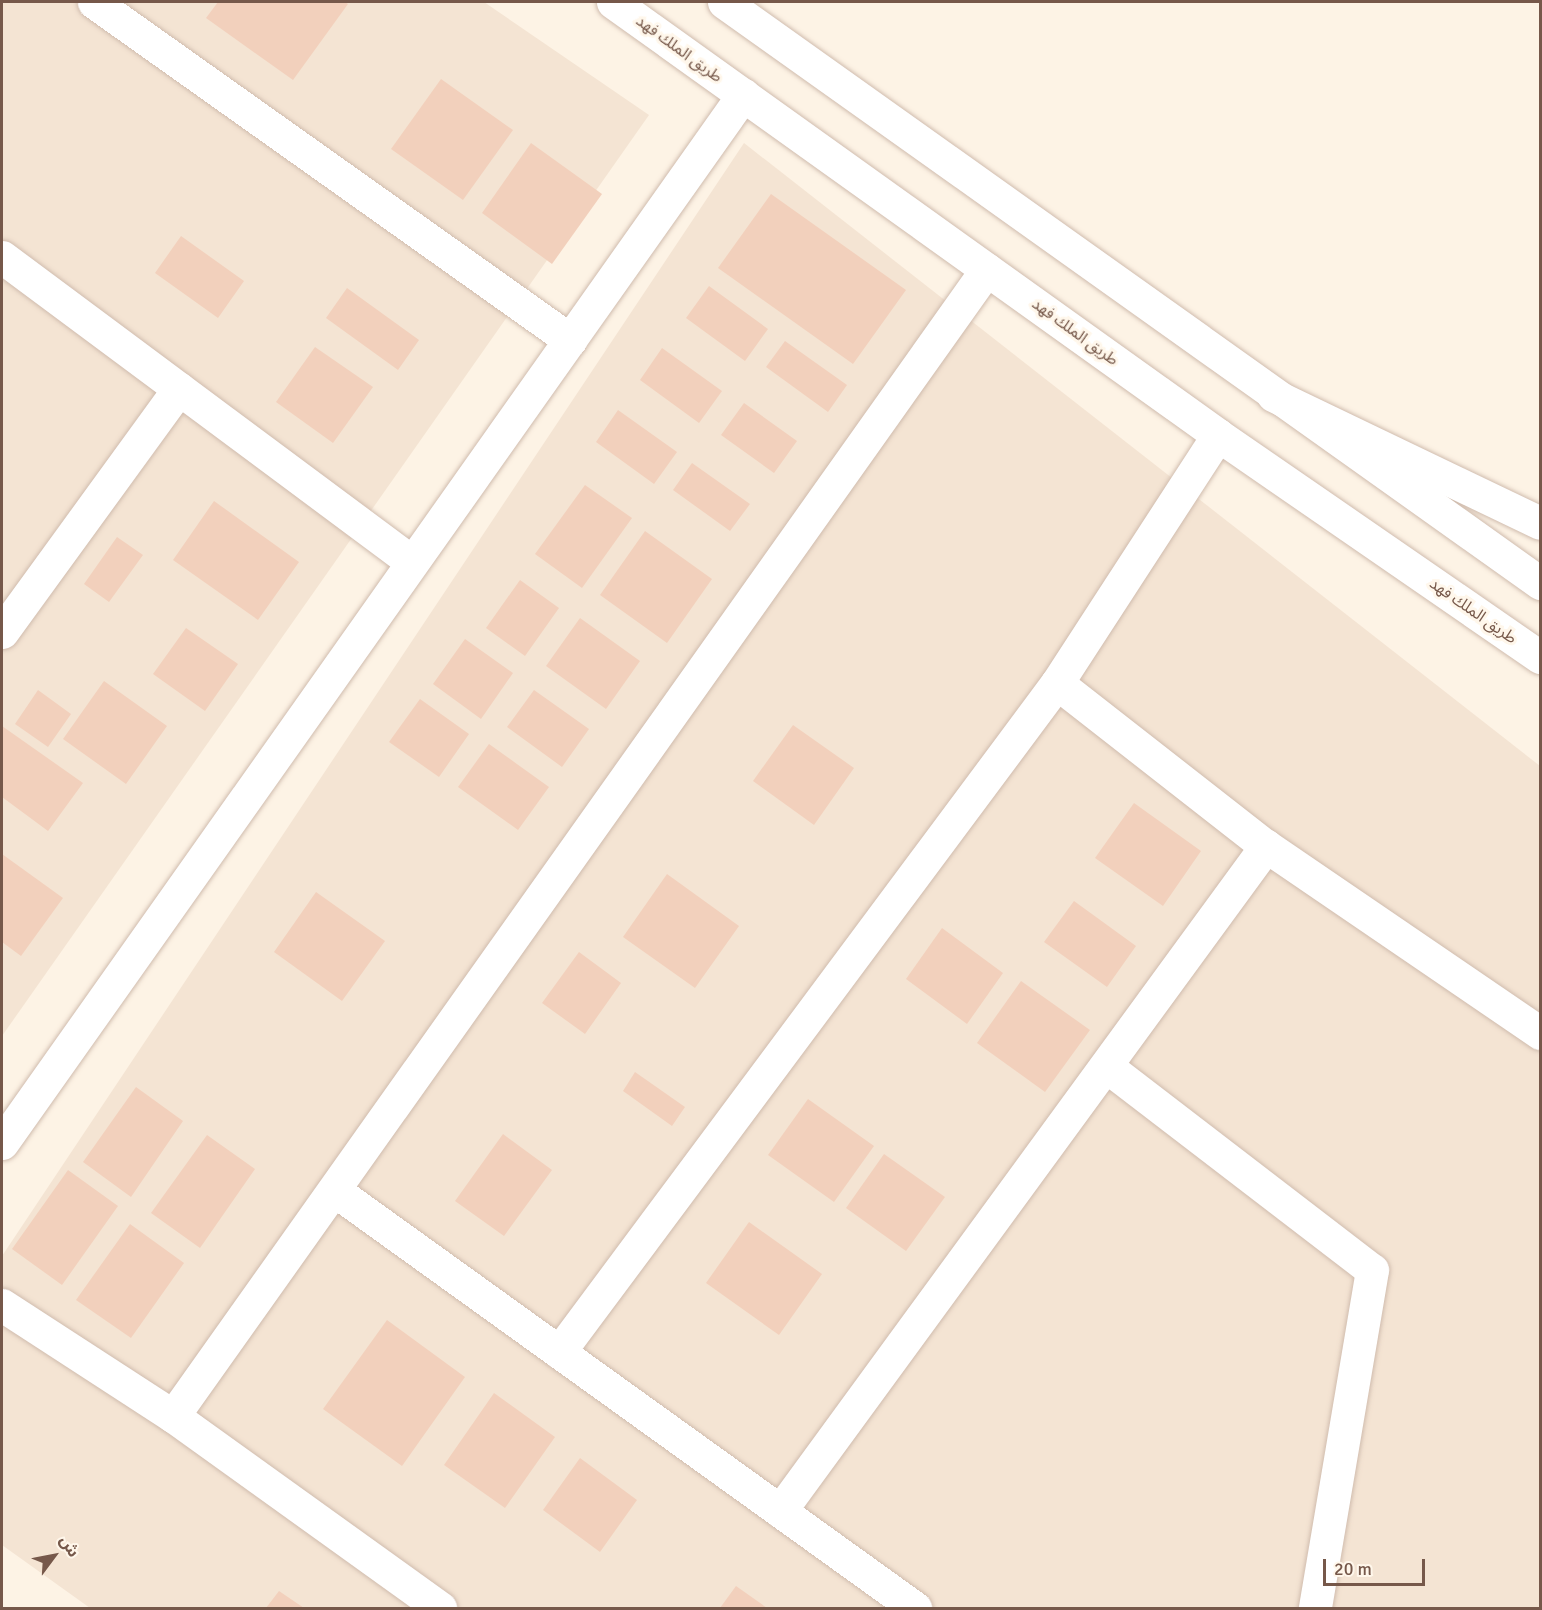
<!DOCTYPE html>
<meta charset="utf-8">
<style>
body{margin:0}
#map{position:relative;width:1542px;height:1610px;overflow:hidden;background:#fdf3e5;font-family:Signika,"Noto Sans Arabic",sans-serif}
div>[style]{position:absolute}
.residential>*{inset:0;background:#f4e4d3}
.building>*{inset:0;background:#f2d0bc}
.roads{filter:drop-shadow(0 0 2px #d0bcae) drop-shadow(0 0 2px #d0bcae)}
.minor>*{height:33px;margin:-16.5px;padding:0 16.5px;transform-origin:16.5px;border-radius:16.5px;background:#fff}
.tertiary>*{height:33px;margin:-16.5px;padding:0 16.5px;transform-origin:16.5px;border-radius:16.5px;background:#fff}
.secondary>*{height:33px;margin:-16.5px;padding:0 16.5px;transform-origin:16.5px;border-radius:16.5px;background:#fff}
span{translate:-50% -50%;white-space:nowrap;text-align:center;line-height:1.15;-webkit-text-stroke:6px #fff7eb;paint-order:stroke}
.street-label{font-size:16px;color:#76584a}
.frame{position:absolute;inset:0;border:3px solid #76584a;pointer-events:none}
.north{position:absolute;left:24px;top:1526px;width:60px;height:60px;-webkit-text-stroke:4px #fff7eb;paint-order:stroke;rotate:58deg;font-size:16px;font-weight:700;line-height:24px;text-align:center;color:#76584a}
.north::after{content:'';display:block;margin:auto;width:21px;height:27px;background:#76584a;clip-path:polygon(50% 0,100% 100%,50% 72%,0 100%)}
.scale{position:absolute;left:1323px;top:1559px;width:102px;height:27px;box-sizing:border-box;border:3px solid #76584a;border-top:0;padding-left:8px;font-size:18px;line-height:21px;white-space:nowrap;color:#76584a;-webkit-text-stroke:4px #fff7eb;paint-order:stroke}
</style>
<div id="map">
<div class="residential">
<div style="clip-path:polygon(2px 2px,484px 2px,649px 115px,2px 1036px)"></div>
<div style="clip-path:polygon(744px 143px,1540px 766px,1540px 1608px,90px 1608px,2px 1545px,2px 1256px)"></div>
</div>
<div class="building">
<div style="clip-path:polygon(218px 2px,345px 2px,348px 4px,293px 80px,206px 18px)"></div>
<div style="clip-path:polygon(441px 79px,513px 130px,463px 200px,391px 149px)"></div>
<div style="clip-path:polygon(531px 143px,602px 194px,552px 264px,482px 213px)"></div>
<div style="clip-path:polygon(771px 194px,906px 290px,853px 364px,718px 268px)"></div>
<div style="clip-path:polygon(181px 236px,244px 281px,218px 318px,155px 273px)"></div>
<div style="clip-path:polygon(709px 286px,768px 329px,745px 361px,686px 318px)"></div>
<div style="clip-path:polygon(347px 288px,419px 340px,398px 370px,326px 318px)"></div>
<div style="clip-path:polygon(785px 341px,847px 385px,828px 412px,766px 367px)"></div>
<div style="clip-path:polygon(315px 347px,373px 387px,333px 443px,276px 402px)"></div>
<div style="clip-path:polygon(662px 348px,722px 391px,699px 423px,640px 380px)"></div>
<div style="clip-path:polygon(744px 403px,797px 441px,774px 473px,721px 435px)"></div>
<div style="clip-path:polygon(618px 410px,677px 452px,654px 484px,596px 442px)"></div>
<div style="clip-path:polygon(692px 463px,750px 504px,730px 531px,673px 490px)"></div>
<div style="clip-path:polygon(585px 485px,632px 518px,582px 588px,535px 554px)"></div>
<div style="clip-path:polygon(214px 501px,299px 562px,258px 620px,173px 560px)"></div>
<div style="clip-path:polygon(645px 531px,712px 579px,667px 643px,600px 595px)"></div>
<div style="clip-path:polygon(117px 537px,143px 555px,109px 602px,84px 584px)"></div>
<div style="clip-path:polygon(520px 580px,559px 608px,525px 656px,486px 628px)"></div>
<div style="clip-path:polygon(580px 618px,640px 661px,606px 709px,546px 666px)"></div>
<div style="clip-path:polygon(186px 628px,238px 664px,205px 711px,153px 674px)"></div>
<div style="clip-path:polygon(465px 639px,513px 673px,481px 719px,433px 684px)"></div>
<div style="clip-path:polygon(104px 681px,167px 726px,126px 784px,63px 739px)"></div>
<div style="clip-path:polygon(38px 690px,71px 714px,48px 747px,15px 724px)"></div>
<div style="clip-path:polygon(534px 690px,589px 729px,562px 767px,507px 727px)"></div>
<div style="clip-path:polygon(420px 699px,469px 734px,439px 777px,389px 742px)"></div>
<div style="clip-path:polygon(793px 725px,854px 768px,814px 825px,753px 781px)"></div>
<div style="clip-path:polygon(2px 726px,83px 783px,48px 831px,2px 797px)"></div>
<div style="clip-path:polygon(489px 744px,549px 787px,518px 830px,458px 787px)"></div>
<div style="clip-path:polygon(1134px 803px,1201px 851px,1163px 906px,1095px 858px)"></div>
<div style="clip-path:polygon(2px 854px,63px 898px,21px 956px,2px 942px)"></div>
<div style="clip-path:polygon(667px 874px,739px 926px,695px 988px,623px 937px)"></div>
<div style="clip-path:polygon(316px 892px,385px 941px,342px 1001px,274px 952px)"></div>
<div style="clip-path:polygon(1074px 901px,1136px 946px,1107px 987px,1044px 942px)"></div>
<div style="clip-path:polygon(942px 928px,1003px 973px,967px 1024px,906px 979px)"></div>
<div style="clip-path:polygon(579px 952px,621px 983px,585px 1034px,542px 1003px)"></div>
<div style="clip-path:polygon(1021px 981px,1090px 1030px,1045px 1092px,977px 1043px)"></div>
<div style="clip-path:polygon(635px 1072px,685px 1107px,672px 1126px,623px 1091px)"></div>
<div style="clip-path:polygon(136px 1087px,183px 1121px,131px 1197px,83px 1162px)"></div>
<div style="clip-path:polygon(808px 1099px,874px 1146px,834px 1202px,768px 1155px)"></div>
<div style="clip-path:polygon(503px 1134px,552px 1170px,504px 1236px,455px 1201px)"></div>
<div style="clip-path:polygon(207px 1135px,255px 1169px,200px 1248px,151px 1213px)"></div>
<div style="clip-path:polygon(884px 1154px,945px 1197px,906px 1251px,846px 1208px)"></div>
<div style="clip-path:polygon(68px 1170px,118px 1206px,62px 1285px,12px 1249px)"></div>
<div style="clip-path:polygon(749px 1222px,822px 1274px,779px 1335px,706px 1283px)"></div>
<div style="clip-path:polygon(130px 1224px,184px 1263px,131px 1338px,76px 1300px)"></div>
<div style="clip-path:polygon(387px 1320px,465px 1377px,402px 1466px,323px 1409px)"></div>
<div style="clip-path:polygon(494px 1393px,555px 1437px,505px 1508px,444px 1465px)"></div>
<div style="clip-path:polygon(580px 1458px,637px 1500px,600px 1552px,543px 1510px)"></div>
<div style="clip-path:polygon(736px 1586px,767px 1608px,720px 1608px)"></div>
<div style="clip-path:polygon(279px 1591px,304px 1608px,266px 1608px)"></div>
</div>
<div class="roads">
<div class="minor">
<div style="left:94px;top:2px;width:584px;rotate:35.38deg"></div>
<div style="left:2px;top:257px;width:511px;rotate:36.65deg"></div>
<div style="left:1218px;top:435px;width:296px;rotate:123deg"></div>
<div style="left:1057px;top:683px;width:265px;rotate:38deg"></div>
<div style="left:1266px;top:846px;width:332px;rotate:34.3deg"></div>
<div style="left:2px;top:632px;width:301px;rotate:-54deg"></div>
<div style="left:1106px;top:1066px;width:335px;rotate:37.5deg"></div>
<div style="left:1372px;top:1270px;width:343px;rotate:99.6deg"></div>
<div style="left:2px;top:1143px;width:1284px;rotate:-54.74deg"></div>
<div style="left:334px;top:1190px;width:716px;rotate:35.73deg"></div>
<div style="left:2px;top:1305px;width:204px;rotate:33deg"></div>
<div style="left:173px;top:1416px;width:1406px;rotate:-54.64deg"></div>
<div style="left:559px;top:1352px;width:834px;rotate:-53.34deg"></div>
<div style="left:173px;top:1416px;width:329px;rotate:35.7deg"></div>
<div style="left:780px;top:1511px;width:824px;rotate:-53.84deg"></div>
</div>
<div class="tertiary">
<div style="left:613px;top:2px;width:744px;rotate:35.59deg"></div>
<div style="left:1218px;top:435px;width:391px;rotate:34.6deg"></div>
<div style="left:724px;top:2px;width:1002px;rotate:35.45deg"></div>
</div>
<div class="secondary">
<div style="left:1273px;top:395px;width:296px;rotate:25.6deg"></div>
</div>
</div>
<div class="street-label">
<span style="left:679px;top:49px;rotate:36deg">طريق الملك فهد</span>
<span style="left:1075px;top:332px;rotate:36deg">طريق الملك فهد</span>
<span style="left:1473px;top:611px;rotate:35deg">طريق الملك فهد</span>
</div>
<div class="frame"></div>
<div class="north">ش</div>
<div class="scale">20 m</div>
</div>
